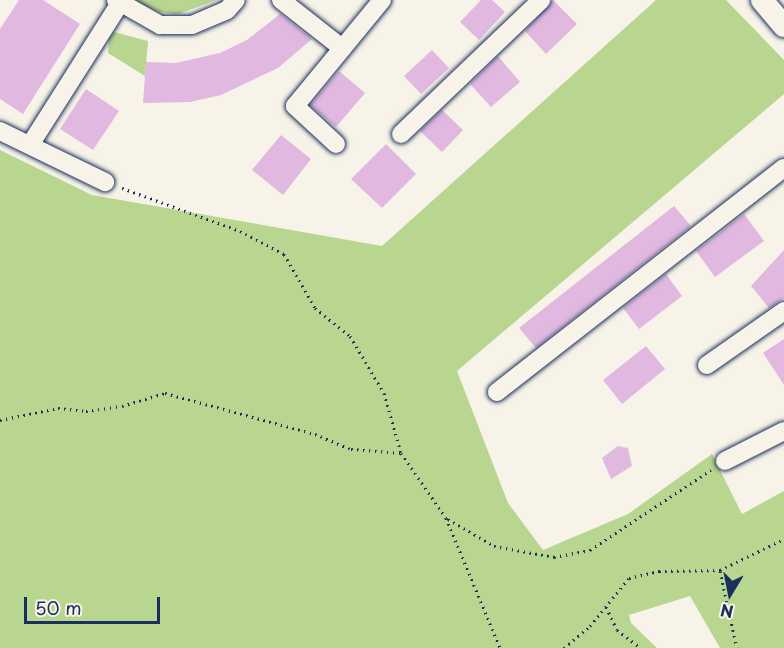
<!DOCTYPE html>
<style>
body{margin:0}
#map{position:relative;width:784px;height:648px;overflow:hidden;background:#f7f3e8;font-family:"Playpen Sans",sans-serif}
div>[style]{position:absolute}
.green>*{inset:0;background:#b8d68f}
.building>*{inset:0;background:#e0b8e0}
.path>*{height:3px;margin-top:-1.5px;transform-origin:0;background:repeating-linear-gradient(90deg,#1b2f5e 0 1.5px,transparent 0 6px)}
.roads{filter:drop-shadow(0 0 2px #1b2f5e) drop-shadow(0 0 2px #1b2f5e)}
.minor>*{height:18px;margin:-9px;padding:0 9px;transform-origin:9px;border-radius:9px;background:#f7f3e8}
.major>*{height:22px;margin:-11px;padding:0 11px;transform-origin:11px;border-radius:11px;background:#f7f3e8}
span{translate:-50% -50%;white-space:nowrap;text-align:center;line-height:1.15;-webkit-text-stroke:4.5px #f7f3e8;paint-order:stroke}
.north{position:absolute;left:700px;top:564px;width:60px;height:60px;-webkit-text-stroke:4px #f7f3e8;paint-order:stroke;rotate:190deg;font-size:16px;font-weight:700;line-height:24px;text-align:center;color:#1b2f5e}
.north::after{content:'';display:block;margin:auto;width:21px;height:27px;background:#1b2f5e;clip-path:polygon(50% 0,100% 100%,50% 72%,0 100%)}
.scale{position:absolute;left:24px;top:597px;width:136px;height:27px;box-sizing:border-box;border:3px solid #1b2f5e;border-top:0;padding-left:8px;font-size:18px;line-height:21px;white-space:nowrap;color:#1b2f5e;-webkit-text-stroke:4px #f7f3e8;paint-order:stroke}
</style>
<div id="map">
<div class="green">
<div style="clip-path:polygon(131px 0,217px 0,178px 14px,160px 12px)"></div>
<div style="clip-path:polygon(656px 0,726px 0,784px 60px,784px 94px,457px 371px,508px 503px,543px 550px,628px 514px,712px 454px,742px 514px,784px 491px,784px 648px,720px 648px,690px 596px,629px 615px,631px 623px,657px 648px,0 648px,0 150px,92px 195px,382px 246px)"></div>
<div style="clip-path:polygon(114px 32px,148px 41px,145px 76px,108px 53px,109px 37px)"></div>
</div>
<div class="building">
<div style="clip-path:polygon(19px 0,43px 0,80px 24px,23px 114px,0 99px,0 29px)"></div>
<div style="clip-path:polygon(481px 0,492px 0,505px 12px,479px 40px,460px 22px)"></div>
<div style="clip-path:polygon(553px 0,577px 24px,546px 54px,525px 31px)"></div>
<div style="clip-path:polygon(280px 14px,312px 39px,278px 68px,221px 95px,190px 102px,143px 103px,146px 62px,176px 63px,220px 53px,247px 40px)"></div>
<div style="clip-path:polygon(432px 50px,449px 68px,421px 94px,404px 76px)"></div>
<div style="clip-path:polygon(498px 56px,520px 82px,491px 107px,470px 84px)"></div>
<div style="clip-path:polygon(339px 71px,365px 93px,336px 127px,310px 105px)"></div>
<div style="clip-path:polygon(86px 89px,119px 111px,93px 150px,60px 129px)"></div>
<div style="clip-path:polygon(442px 110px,463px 130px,442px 152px,420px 131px)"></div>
<div style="clip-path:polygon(281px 135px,311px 159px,283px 195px,252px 170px)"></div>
<div style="clip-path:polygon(386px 144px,416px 174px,382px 208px,351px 179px)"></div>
<div style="clip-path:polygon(674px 206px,691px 226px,536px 348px,519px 328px)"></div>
<div style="clip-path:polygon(744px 214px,764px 241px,715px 277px,696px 251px)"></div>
<div style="clip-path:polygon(784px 250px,784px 298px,769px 308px,751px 286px)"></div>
<div style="clip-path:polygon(666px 274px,682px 296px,639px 329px,623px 308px)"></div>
<div style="clip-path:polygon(784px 339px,784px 385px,763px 353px)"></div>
<div style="clip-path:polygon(646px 346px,665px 369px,622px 404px,603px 380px)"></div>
<div style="clip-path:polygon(618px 446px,628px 448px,632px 466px,611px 479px,602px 458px)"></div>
</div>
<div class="path">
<div style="left:122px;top:188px;width:126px;rotate:20deg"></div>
<div style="left:240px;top:231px;width:50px;rotate:27.6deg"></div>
<div style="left:284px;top:254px;width:62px;rotate:60.1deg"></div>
<div style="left:315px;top:308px;width:45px;rotate:38.7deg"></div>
<div style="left:350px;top:336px;width:66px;rotate:59.2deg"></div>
<div style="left:384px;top:393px;width:62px;rotate:74.2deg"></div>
<div style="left:401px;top:453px;width:79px;rotate:55.3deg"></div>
<div style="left:446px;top:518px;width:141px;rotate:67.4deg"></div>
<div style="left:0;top:420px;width:59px;rotate:-11.7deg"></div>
<div style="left:58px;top:408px;width:28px;rotate:6deg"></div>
<div style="left:86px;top:411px;width:36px;rotate:-8deg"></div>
<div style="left:122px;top:406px;width:45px;rotate:-16.8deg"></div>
<div style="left:165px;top:393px;width:156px;rotate:15.3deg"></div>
<div style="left:315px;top:434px;width:39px;rotate:23deg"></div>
<div style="left:351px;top:449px;width:50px;rotate:4.6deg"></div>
<div style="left:448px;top:519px;width:53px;rotate:30.4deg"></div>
<div style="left:494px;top:546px;width:61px;rotate:10.4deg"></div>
<div style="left:554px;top:557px;width:37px;rotate:-11deg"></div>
<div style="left:590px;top:550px;width:145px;rotate:-33.5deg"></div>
<div style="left:720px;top:571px;width:79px;rotate:77.6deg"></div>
<div style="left:606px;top:607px;width:25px;rotate:64deg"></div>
<div style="left:617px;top:630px;width:30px;rotate:37deg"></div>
<div style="left:564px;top:648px;width:34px;rotate:-40deg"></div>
<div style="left:590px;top:626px;width:62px;rotate:-50.9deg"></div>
<div style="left:629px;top:578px;width:31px;rotate:-13deg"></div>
<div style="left:659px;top:571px;width:61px;rotate:-0.9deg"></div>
<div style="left:720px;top:570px;width:71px;rotate:-25.8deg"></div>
</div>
<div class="roads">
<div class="minor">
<div style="left:116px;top:0;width:51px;rotate:29.6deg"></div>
<div style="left:160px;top:25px;width:32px"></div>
<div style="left:192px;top:25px;width:38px;rotate:-23deg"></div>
<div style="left:227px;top:10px;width:13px;rotate:-48deg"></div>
<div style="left:281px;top:0;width:78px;rotate:38.2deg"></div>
<div style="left:0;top:131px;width:117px;rotate:25.9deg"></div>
<div style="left:401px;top:134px;width:194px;rotate:-43.7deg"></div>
<div style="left:336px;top:144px;width:56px;rotate:-137.2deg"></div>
<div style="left:295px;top:106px;width:137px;rotate:-50.6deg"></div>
<div style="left:30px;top:145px;width:168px;rotate:-57.6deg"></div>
<div style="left:707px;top:365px;width:94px;rotate:-35deg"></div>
<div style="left:497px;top:392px;width:364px;rotate:-38deg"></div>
<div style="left:725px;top:461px;width:66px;rotate:-27deg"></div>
</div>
<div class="major">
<div style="left:762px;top:0;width:34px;rotate:50deg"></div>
</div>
</div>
<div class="north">N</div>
<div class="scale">50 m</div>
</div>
